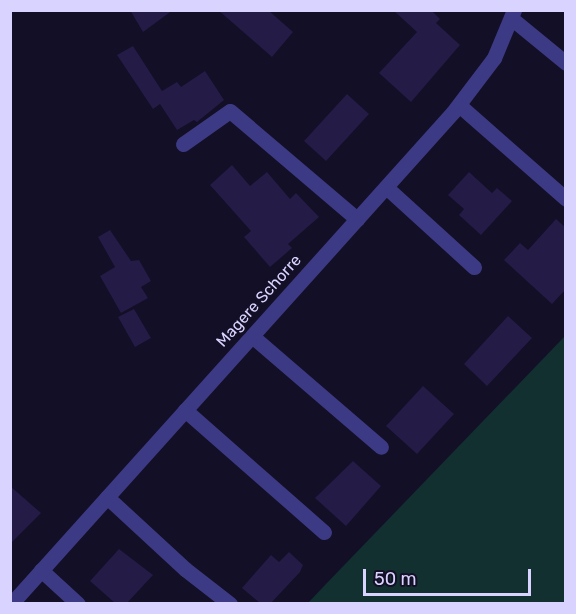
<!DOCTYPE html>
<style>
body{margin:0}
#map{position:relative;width:576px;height:614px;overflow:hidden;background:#130f26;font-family:Rubik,sans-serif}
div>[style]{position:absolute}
.green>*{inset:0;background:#12302f}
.building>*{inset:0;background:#241b47}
.minor>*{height:15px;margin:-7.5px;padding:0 7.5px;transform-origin:7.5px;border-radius:7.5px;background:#3d3a85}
span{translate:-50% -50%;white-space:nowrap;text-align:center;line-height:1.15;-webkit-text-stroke:6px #130f26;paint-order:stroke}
.street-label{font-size:16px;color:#d9d4ff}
.frame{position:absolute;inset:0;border:12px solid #d9d4ff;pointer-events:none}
.scale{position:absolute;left:363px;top:569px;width:168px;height:27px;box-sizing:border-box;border:3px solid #d9d4ff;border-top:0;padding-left:8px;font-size:18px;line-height:21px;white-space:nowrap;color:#d9d4ff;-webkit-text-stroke:4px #130f26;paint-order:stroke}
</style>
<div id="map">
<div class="green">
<div style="clip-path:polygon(565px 336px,565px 603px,308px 603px,325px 585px)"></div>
</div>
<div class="building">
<div style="clip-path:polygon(130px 10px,173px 10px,143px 32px)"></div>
<div style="clip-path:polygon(218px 10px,268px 10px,293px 32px,272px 57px)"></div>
<div style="clip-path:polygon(393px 10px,431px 10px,440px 19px,436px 23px,460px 45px,411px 102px,379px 73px,417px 32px)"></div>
<div style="clip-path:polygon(133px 46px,162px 91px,177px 82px,181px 87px,205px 71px,224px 100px,197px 122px,194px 120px,177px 130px,160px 104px,153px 109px,117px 55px)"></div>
<div style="clip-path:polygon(347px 94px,369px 114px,326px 161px,304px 141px)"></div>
<div style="clip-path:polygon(232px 165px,250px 186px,267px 172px,290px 199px,296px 193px,319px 217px,288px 244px,292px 248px,270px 267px,244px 237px,251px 231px,210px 185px)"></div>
<div style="clip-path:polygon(469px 172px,492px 193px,497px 188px,512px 201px,481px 235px,459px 215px,464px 209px,448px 195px)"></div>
<div style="clip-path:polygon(556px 219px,566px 228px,566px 289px,552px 304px,504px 260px,520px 243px,528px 250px)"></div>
<div style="clip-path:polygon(110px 230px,131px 261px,139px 260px,151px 281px,141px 287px,148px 298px,121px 313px,100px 276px,115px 267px,98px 237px)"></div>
<div style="clip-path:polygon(134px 309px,151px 338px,135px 347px,118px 317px)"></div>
<div style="clip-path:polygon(508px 316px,532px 338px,487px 386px,464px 364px)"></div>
<div style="clip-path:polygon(423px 386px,454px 414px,417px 454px,386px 426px)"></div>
<div style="clip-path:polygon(353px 461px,381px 486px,346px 526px,315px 498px)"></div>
<div style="clip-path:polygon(10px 486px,41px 513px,10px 544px)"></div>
<div style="clip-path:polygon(119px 549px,153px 575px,127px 603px,115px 603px,90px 581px)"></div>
<div style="clip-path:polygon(289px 552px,303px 565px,300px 572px,271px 603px,260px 603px,242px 588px,271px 555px,279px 562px)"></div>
</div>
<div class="minor">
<div style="left:511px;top:18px;width:71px;rotate:39.3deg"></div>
<div style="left:459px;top:105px;width:142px;rotate:41.3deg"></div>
<div style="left:183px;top:144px;width:57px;rotate:-35.1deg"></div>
<div style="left:230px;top:111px;width:167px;rotate:40.4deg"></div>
<div style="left:386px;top:187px;width:119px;rotate:42.3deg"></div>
<div style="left:252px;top:336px;width:170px;rotate:40.7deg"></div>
<div style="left:185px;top:410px;width:185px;rotate:41.3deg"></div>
<div style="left:107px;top:497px;width:106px;rotate:42.7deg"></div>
<div style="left:185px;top:569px;width:57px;rotate:37.9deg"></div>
<div style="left:41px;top:570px;width:50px;rotate:42.6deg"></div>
<div style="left:11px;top:604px;width:661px;rotate:-48.06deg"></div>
<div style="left:453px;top:112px;width:68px;rotate:-52.8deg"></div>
<div style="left:494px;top:58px;width:52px;rotate:-67.4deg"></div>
</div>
<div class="street-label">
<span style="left:259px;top:301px;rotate:-48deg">Magere Schorre</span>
</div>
<div class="frame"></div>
<div class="scale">50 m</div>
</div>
